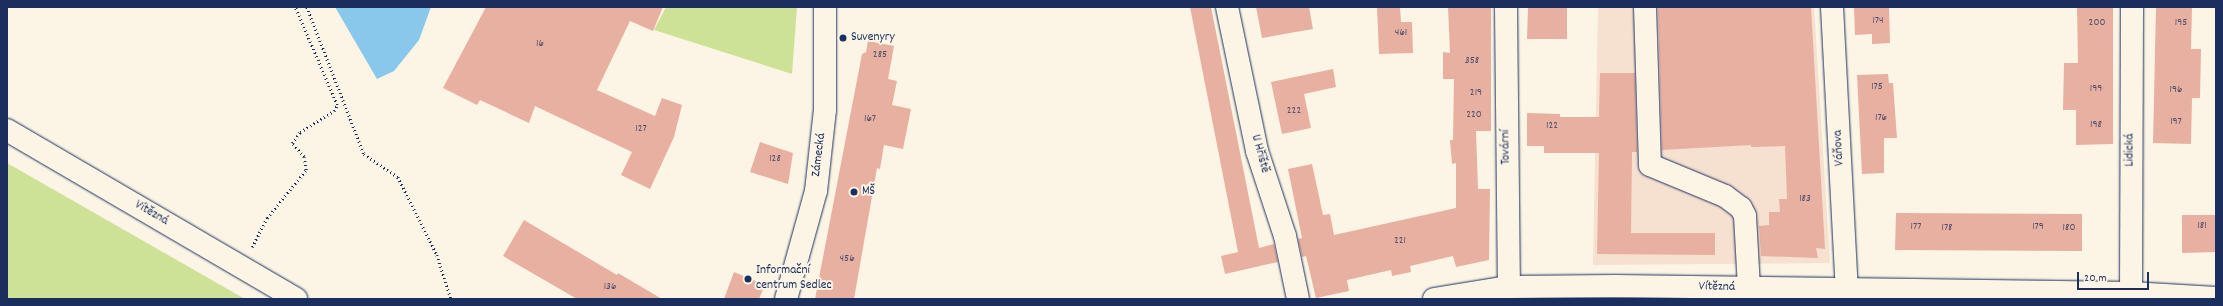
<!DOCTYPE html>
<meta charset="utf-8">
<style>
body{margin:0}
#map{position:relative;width:2223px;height:306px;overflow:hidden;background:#fcf5e5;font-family:Dekko,sans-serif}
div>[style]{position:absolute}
.built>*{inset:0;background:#f6e0d0}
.green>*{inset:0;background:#cde297}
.water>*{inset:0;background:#8ac8eb}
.building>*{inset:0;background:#e8b0a0}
.path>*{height:2.5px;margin-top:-1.25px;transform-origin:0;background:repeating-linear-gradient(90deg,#1b2f5e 0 1px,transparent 0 4px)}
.roads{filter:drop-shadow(0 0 1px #1b2f5e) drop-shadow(0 0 1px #1b2f5e)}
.minor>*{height:22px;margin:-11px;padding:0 11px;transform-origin:11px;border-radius:11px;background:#fcf5e5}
.major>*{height:22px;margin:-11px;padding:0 11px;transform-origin:11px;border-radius:11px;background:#fcf5e5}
.dots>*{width:11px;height:11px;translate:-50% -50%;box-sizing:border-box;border:2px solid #fcf5e5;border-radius:50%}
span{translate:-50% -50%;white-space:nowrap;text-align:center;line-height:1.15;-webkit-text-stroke:4px #fcf5e5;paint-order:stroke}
.number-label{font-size:11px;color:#4e4f6e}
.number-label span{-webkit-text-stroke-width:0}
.poi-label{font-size:13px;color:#1b2f5e}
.left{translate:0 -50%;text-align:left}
.street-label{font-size:13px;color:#1b2f5e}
.frame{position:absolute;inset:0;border:8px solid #1b2f5e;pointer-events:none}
.scale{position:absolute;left:2077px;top:272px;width:72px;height:18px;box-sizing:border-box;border:2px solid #1b2f5e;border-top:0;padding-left:5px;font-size:12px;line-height:14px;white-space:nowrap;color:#1b2f5e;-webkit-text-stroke:3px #fcf5e5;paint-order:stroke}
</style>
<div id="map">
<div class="built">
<div style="clip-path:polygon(1598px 7px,1814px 7px,1830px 263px,1593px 265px)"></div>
</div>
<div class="green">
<div style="clip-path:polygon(666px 7px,797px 7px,792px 74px,654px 30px)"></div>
<div style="clip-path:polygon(7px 163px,245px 299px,7px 299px)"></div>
</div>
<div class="water">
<div style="clip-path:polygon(335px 7px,431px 7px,419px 40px,394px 71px,377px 79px)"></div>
</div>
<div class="building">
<div style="clip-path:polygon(486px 7px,663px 7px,653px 31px,630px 21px,597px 90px,655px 116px,662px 98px,682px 105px,674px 137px,650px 189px,621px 175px,632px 152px,535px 106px,529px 123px,480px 100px,477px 105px,443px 88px)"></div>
<div style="clip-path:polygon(1190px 7px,1211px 7px,1259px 248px,1274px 244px,1278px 262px,1225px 274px,1221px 256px,1238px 252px)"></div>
<div style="clip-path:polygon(1256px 7px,1309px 7px,1313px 29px,1262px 38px)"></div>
<div style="clip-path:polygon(1377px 7px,1400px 7px,1401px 22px,1412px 22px,1413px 53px,1379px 54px)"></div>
<div style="clip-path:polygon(1448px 7px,1491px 7px,1491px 131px,1476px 131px,1478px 189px,1490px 189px,1489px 260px,1456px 267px,1453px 256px,1410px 266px,1411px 272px,1392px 276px,1391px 270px,1347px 280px,1349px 291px,1316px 298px,1306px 256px,1302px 257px,1298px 239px,1302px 238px,1288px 169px,1312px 164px,1323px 215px,1330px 214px,1334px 235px,1456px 208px,1456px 163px,1452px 164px,1450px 140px,1453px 140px,1454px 79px,1443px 79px,1443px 52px,1450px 53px)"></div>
<div style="clip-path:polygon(1528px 7px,1567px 7px,1567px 39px,1527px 39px)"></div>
<div style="clip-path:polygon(1658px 7px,1811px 7px,1825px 249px,1816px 248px,1818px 258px,1761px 256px,1759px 226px,1769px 225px,1769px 212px,1780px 212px,1779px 199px,1787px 199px,1785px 146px,1751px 147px,1751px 145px,1662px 150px)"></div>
<div style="clip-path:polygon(1854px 7px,1889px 7px,1890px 43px,1872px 44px,1872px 34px,1855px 35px)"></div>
<div style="clip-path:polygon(2077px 7px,2113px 7px,2113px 144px,2076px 145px,2076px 110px,2063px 110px,2064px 63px,2078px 63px)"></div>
<div style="clip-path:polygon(2156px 7px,2192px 7px,2191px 49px,2201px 49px,2200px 98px,2192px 98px,2191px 144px,2153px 143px)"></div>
<div style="clip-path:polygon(868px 41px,894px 46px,888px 79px,897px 81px,892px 105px,911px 109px,903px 149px,884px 145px,880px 169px,877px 168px,854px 299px,815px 299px,862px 54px,866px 52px)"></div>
<div style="clip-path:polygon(1333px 69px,1336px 87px,1304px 94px,1311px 128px,1282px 134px,1271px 82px)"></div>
<div style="clip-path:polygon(1600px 73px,1635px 73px,1637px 152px,1632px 152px,1631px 233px,1715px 233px,1715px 255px,1597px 254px,1599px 153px,1544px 153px,1544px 146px,1527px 146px,1527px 113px,1560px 114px,1560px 117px,1599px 117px)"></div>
<div style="clip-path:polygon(1888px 74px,1889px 83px,1893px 83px,1897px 138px,1884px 138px,1884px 173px,1862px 174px,1857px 75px)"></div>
<div style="clip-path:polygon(760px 142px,793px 153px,788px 184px,750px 172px)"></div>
<div style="clip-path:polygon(1896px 213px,2082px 214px,2082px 251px,1895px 250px)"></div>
<div style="clip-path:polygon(2182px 215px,2216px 215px,2216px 252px,2182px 253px)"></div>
<div style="clip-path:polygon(524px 220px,617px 275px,618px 273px,662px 299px,577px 299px,503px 256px)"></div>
<div style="clip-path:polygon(734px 272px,765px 285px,759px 299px,724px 299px)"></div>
</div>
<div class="path">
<div style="left:307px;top:7px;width:158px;rotate:68.8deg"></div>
<div style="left:364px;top:154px;width:41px;rotate:34.1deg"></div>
<div style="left:398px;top:177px;width:87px;rotate:63.4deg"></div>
<div style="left:437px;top:255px;width:46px;rotate:72.3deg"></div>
<div style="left:252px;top:247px;width:33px;rotate:-63deg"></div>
<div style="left:267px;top:218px;width:62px;rotate:-50.9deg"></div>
<div style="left:306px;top:170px;width:13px;rotate:-99deg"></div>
<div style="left:304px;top:157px;width:18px;rotate:-131deg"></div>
<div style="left:292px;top:143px;width:14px;rotate:-54deg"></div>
<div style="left:300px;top:132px;width:40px;rotate:-32deg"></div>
<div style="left:334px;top:111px;width:7px;rotate:-63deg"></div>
<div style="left:337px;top:105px;width:107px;rotate:-113.2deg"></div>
</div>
<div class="roads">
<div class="minor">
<div style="left:1227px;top:7px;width:147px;rotate:78.2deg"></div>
<div style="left:1257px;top:151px;width:89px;rotate:71.8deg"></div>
<div style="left:1285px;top:236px;width:64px;rotate:78.3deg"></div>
<div style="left:1506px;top:7px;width:280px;rotate:89.4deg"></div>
<div style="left:1645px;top:7px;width:158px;rotate:88.2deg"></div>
<div style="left:1650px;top:165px;width:81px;rotate:22.5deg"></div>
<div style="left:1725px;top:196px;width:20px;rotate:37deg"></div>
<div style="left:1741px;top:208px;width:9px;rotate:63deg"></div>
<div style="left:1745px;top:216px;width:72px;rotate:86.8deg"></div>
<div style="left:1832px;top:7px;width:282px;rotate:87deg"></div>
<div style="left:2131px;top:293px;width:286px;rotate:-89.8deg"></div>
<div style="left:786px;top:299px;width:112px;rotate:-74.5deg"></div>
<div style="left:816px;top:191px;width:81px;rotate:-83.7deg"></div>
<div style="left:825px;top:110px;width:103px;rotate:-90deg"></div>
</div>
<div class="major">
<div style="left:7px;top:130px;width:335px;rotate:30.3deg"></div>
<div style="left:1434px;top:299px;width:76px;rotate:-9.1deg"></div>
<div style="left:1509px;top:287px;width:106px;rotate:-0.5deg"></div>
<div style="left:1615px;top:286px;width:516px;rotate:0.78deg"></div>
<div style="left:2131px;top:293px;width:85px;rotate:3.4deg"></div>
</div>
</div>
<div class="dots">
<div style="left:843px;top:38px;background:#1b2f5e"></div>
<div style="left:854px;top:192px;background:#1b2f5e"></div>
<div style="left:748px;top:279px;background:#1b2f5e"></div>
</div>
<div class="number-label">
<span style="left:1878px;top:21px">174</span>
<span style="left:2097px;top:23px">200</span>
<span style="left:2181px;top:23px">195</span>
<span style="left:1401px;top:33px">461</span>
<span style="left:540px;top:44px">16</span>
<span style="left:880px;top:55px">285</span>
<span style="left:1472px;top:61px">358</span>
<span style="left:1877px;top:87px">175</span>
<span style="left:2096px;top:89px">199</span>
<span style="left:2176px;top:90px">196</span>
<span style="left:1476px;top:93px">219</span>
<span style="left:1294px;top:111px">222</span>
<span style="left:1474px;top:115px">220</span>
<span style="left:1881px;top:118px">176</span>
<span style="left:870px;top:119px">167</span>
<span style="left:2176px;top:122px">197</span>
<span style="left:2096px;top:125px">198</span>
<span style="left:1552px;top:126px">122</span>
<span style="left:641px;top:129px">127</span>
<span style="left:775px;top:159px">128</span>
<span style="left:1805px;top:199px">183</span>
<span style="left:2202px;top:226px">181</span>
<span style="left:1916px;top:227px">177</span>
<span style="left:2038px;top:227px">179</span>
<span style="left:1947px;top:228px">178</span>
<span style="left:2069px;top:228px">180</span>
<span style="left:1400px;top:241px">221</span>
<span style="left:847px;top:259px">456</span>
<span style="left:610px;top:287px">136</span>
</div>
<div class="poi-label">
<span class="left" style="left:851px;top:38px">Suvenyry</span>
<span class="left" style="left:862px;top:192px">MŠ</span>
<span class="left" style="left:756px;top:279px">Informační<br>centrum Sedlec</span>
</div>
<div class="street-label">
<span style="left:1507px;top:147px;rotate:-91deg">Tovární</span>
<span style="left:1840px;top:148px;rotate:-93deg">Váňova</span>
<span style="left:2131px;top:150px;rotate:-90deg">Lidická</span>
<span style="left:1259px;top:154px;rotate:75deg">U Hřiště</span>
<span style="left:820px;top:155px;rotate:-83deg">Zámecká</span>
<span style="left:151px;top:214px;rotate:30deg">Vítězná</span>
<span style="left:1717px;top:288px;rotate:1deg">Vítězná</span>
</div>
<div class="frame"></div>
<div class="scale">20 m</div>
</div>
